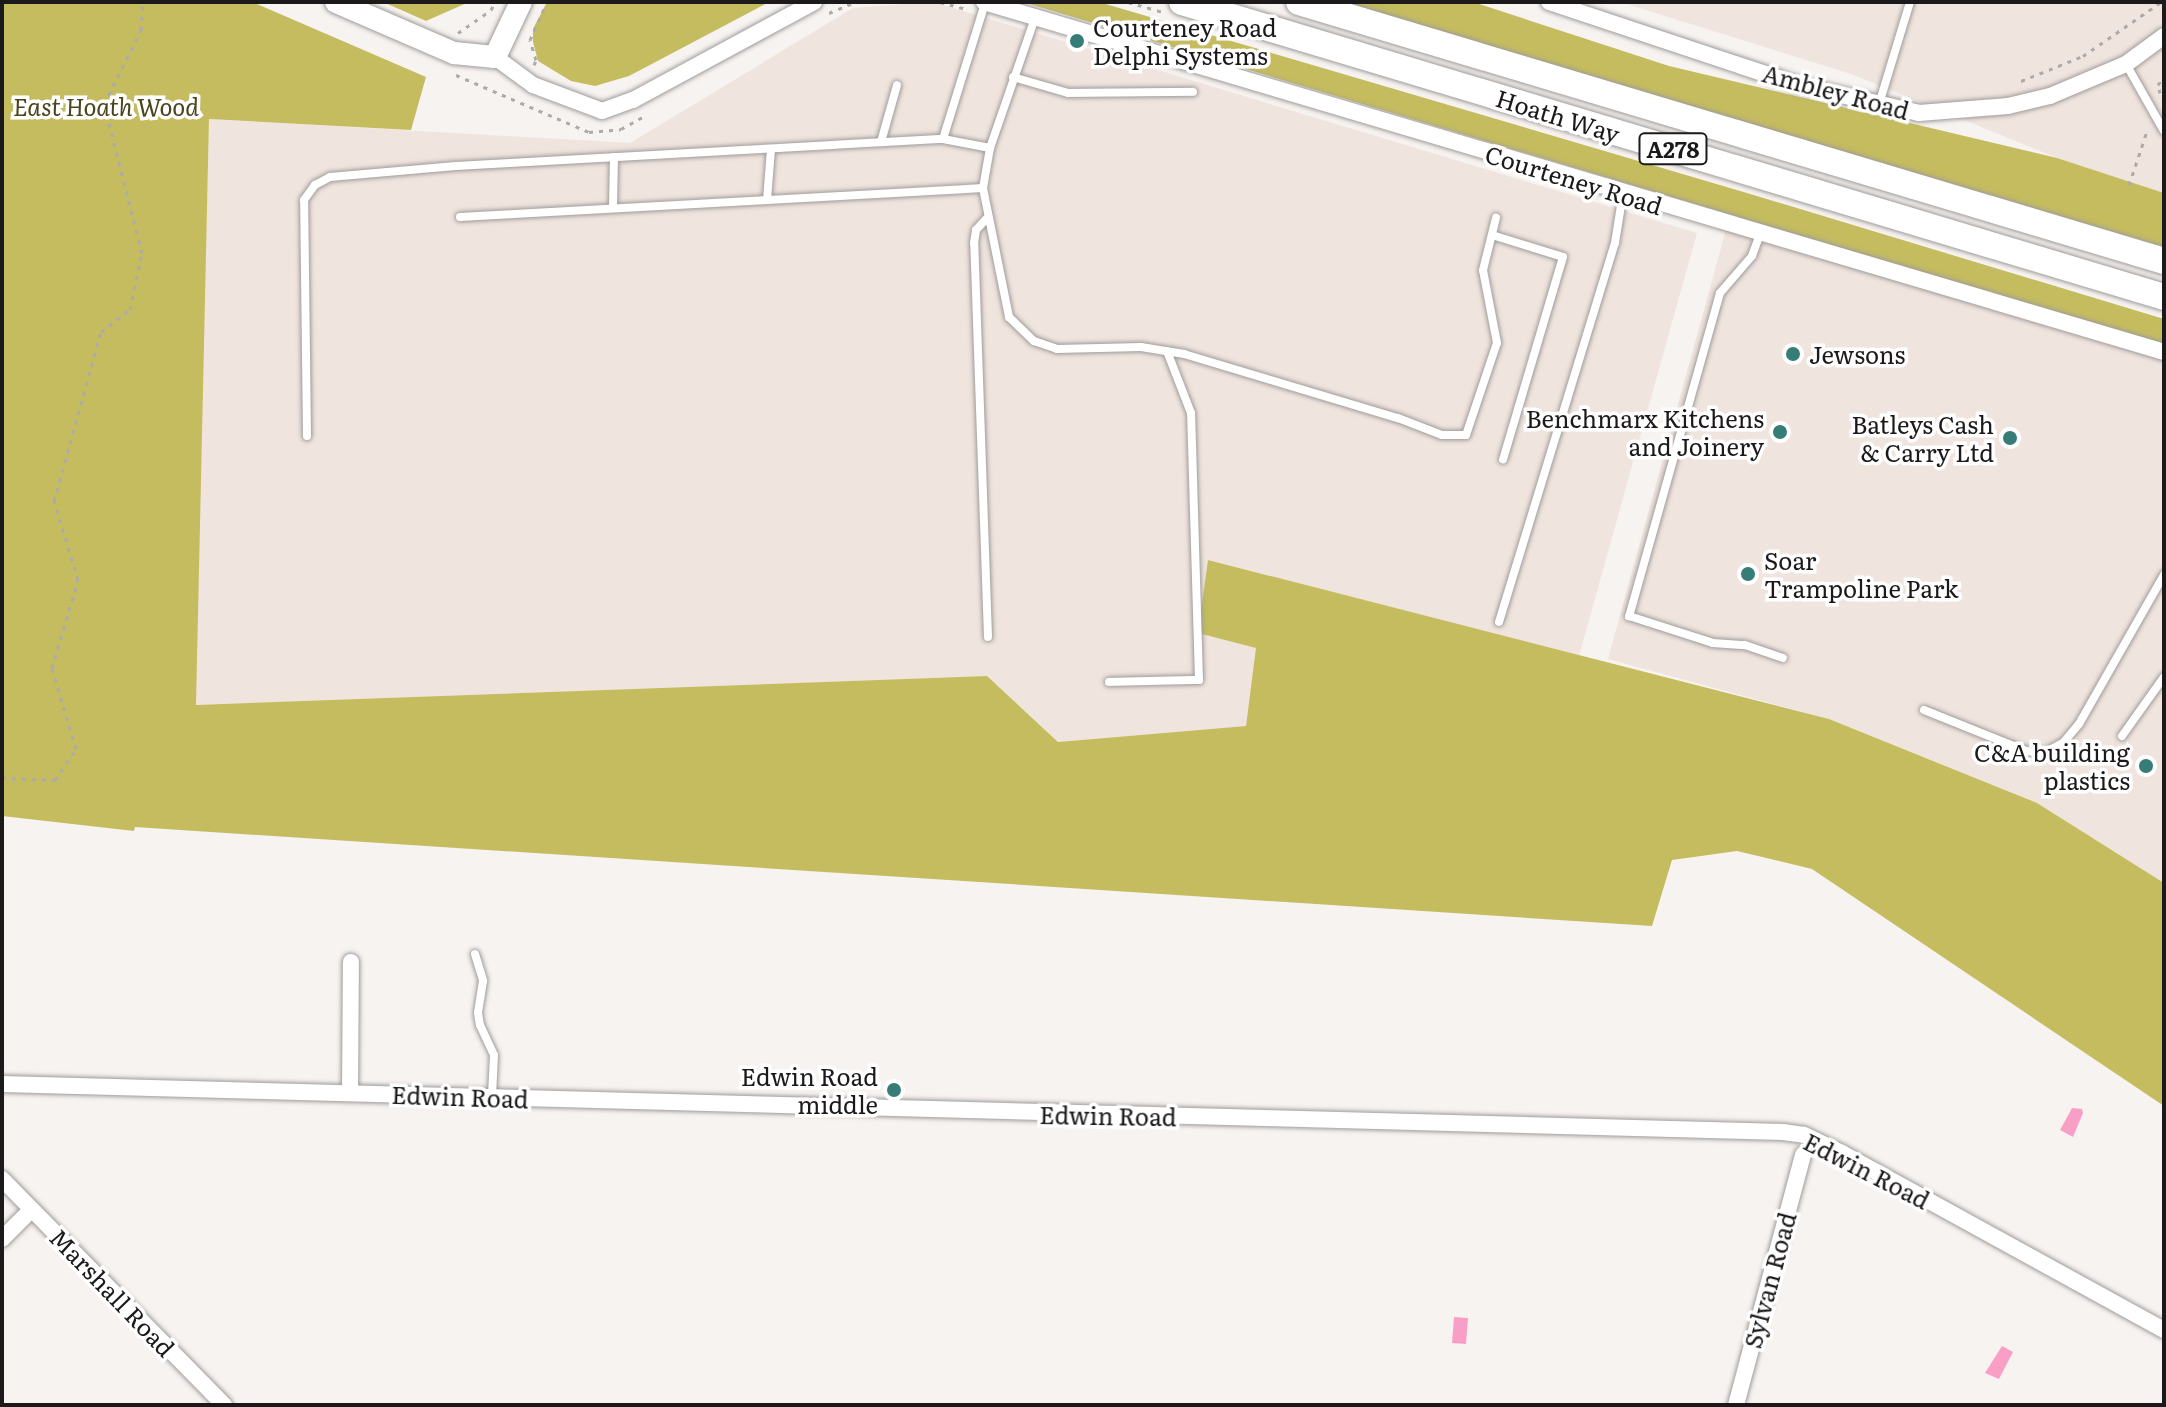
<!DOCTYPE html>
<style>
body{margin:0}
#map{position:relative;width:2166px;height:1407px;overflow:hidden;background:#f7f3f1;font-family:Literata,serif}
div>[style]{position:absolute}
.built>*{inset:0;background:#f0e4de}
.forest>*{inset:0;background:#c5bc5f}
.water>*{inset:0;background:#f99fc6}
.path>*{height:3px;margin-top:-1.5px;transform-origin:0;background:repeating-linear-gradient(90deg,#aeaaa9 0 4px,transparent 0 10px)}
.roads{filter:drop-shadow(0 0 2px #9f9c9a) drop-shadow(0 0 2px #9f9c9a)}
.lane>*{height:8px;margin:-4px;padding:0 4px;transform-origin:4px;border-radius:4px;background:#fff}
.street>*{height:16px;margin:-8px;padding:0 8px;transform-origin:8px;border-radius:8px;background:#fff}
.secondary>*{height:22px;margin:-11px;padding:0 11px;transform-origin:11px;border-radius:11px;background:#fff}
.primary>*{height:26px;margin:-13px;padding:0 13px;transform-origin:13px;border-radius:13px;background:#fff}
.dots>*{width:22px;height:22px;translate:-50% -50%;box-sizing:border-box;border:4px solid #fff;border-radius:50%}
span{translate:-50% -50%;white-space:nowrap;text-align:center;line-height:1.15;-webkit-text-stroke:7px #fff;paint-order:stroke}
.shield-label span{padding:2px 6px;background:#fff;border:2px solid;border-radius:6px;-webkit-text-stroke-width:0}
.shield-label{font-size:22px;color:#1b1919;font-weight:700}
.poi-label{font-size:24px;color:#1b1919}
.left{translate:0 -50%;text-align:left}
.right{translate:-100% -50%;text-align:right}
.street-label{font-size:24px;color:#1b1919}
.park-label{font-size:24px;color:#49451d;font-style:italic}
.frame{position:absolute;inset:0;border:4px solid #1b1919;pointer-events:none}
</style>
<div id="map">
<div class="built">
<div style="clip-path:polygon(933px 2px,1697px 233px,1579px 656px,1209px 560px,1199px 633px,1257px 648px,1246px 726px,1058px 742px,987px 676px,195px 705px,209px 119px,630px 143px,853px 8px)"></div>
<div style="clip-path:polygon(1620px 2px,2164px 2px,2164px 193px,2057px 158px,1851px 74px)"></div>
<div style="clip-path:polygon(1730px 215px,2164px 345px,2164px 883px,2037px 803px,1829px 719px,1608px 659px)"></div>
</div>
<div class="forest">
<div style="clip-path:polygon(2px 2px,252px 2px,426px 77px,411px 130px,209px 119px,196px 705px,987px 676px,1058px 742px,1246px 726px,1256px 648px,1198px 633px,1208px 560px,1829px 719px,2037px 803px,2164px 883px,2164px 1106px,1812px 869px,1737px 851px,1672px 860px,1652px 926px,135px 827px,134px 831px,2px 816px)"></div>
<div style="clip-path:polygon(383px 2px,469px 2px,426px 21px)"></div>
<div style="clip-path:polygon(547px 2px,769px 2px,629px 76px,595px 86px,571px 81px,538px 61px,533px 42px,533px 29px)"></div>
<div style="clip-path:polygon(1023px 2px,1099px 2px,1747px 193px,2164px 319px,2164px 345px)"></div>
<div style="clip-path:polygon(1341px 2px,1473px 2px,1669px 66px,2057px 158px,2164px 193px,2164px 247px)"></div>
</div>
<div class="water">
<div style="clip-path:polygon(2072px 1108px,2082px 1109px,2083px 1113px,2073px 1137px,2060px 1130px)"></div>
<div style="clip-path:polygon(1454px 1317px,1468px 1318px,1466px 1344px,1452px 1343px)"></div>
<div style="clip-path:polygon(2002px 1346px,2013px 1352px,1999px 1379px,1985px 1373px)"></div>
</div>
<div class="path">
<div style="left:940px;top:2px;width:28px;rotate:15deg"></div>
<div style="left:1128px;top:2px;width:35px;rotate:16deg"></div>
<div style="left:829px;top:13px;width:28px;rotate:-23deg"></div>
<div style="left:458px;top:33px;width:40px;rotate:-34.9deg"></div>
<div style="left:491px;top:10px;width:9px;rotate:-63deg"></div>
<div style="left:534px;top:65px;width:5px;rotate:-68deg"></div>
<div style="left:536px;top:60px;width:21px;rotate:-107deg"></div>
<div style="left:530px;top:40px;width:42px;rotate:-65.9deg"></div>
<div style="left:456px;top:75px;width:145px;rotate:23.2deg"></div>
<div style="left:589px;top:132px;width:32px;rotate:-5deg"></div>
<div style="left:621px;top:129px;width:26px;rotate:-29deg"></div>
<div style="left:2021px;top:81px;width:67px;rotate:-22deg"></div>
<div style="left:2083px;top:56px;width:95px;rotate:-34.7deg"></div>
<div style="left:2160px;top:93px;width:8px;rotate:-104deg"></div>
<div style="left:2158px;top:85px;width:11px;rotate:-56deg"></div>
<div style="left:2129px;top:185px;width:57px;rotate:-71.6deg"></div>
<div style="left:2px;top:778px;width:53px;rotate:2.2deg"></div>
<div style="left:55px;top:780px;width:37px;rotate:-56deg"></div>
<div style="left:76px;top:749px;width:84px;rotate:-106.5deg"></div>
<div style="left:52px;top:668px;width:92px;rotate:-73.5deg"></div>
<div style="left:78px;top:580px;width:83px;rotate:-106.9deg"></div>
<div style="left:54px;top:501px;width:175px;rotate:-74.5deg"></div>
<div style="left:101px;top:332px;width:37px;rotate:-38deg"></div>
<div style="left:130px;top:309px;width:57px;rotate:-77.9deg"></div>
<div style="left:142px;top:253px;width:154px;rotate:-104.3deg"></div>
<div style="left:104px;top:104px;width:83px;rotate:-63.4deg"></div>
<div style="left:141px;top:30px;width:28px;rotate:-86deg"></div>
</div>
<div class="roads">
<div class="lane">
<div style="left:1035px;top:18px;width:138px;rotate:109.1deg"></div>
<div style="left:990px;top:148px;width:41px;rotate:99.9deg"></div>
<div style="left:983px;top:188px;width:132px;rotate:78.6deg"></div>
<div style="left:1009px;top:317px;width:35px;rotate:44deg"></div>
<div style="left:1034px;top:341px;width:24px;rotate:19deg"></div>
<div style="left:1057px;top:349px;width:84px;rotate:-1.4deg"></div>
<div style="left:1141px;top:347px;width:44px;rotate:9.2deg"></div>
<div style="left:1184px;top:354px;width:223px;rotate:16.7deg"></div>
<div style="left:1398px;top:418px;width:47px;rotate:21.1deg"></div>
<div style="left:1442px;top:435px;width:24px"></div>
<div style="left:1466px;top:435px;width:97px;rotate:-71.4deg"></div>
<div style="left:1497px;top:343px;width:74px;rotate:-100.9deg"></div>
<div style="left:1483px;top:270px;width:54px;rotate:-76deg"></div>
<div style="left:2126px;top:64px;width:77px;rotate:60.4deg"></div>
<div style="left:1013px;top:77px;width:57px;rotate:16.2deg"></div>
<div style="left:1068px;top:93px;width:125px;rotate:-0.5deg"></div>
<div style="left:1879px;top:104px;width:107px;rotate:-73.1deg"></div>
<div style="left:943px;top:139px;width:142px;rotate:-72.8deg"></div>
<div style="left:881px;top:142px;width:59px;rotate:-74.3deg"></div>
<div style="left:767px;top:200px;width:51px;rotate:-85.5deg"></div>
<div style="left:613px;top:208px;width:51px;rotate:-88.9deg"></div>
<div style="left:460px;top:217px;width:524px;rotate:-3.17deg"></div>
<div style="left:1760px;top:234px;width:23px;rotate:110deg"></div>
<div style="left:1752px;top:256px;width:49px;rotate:130.9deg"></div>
<div style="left:1720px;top:293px;width:336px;rotate:105.7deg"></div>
<div style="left:1629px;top:616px;width:88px;rotate:17.8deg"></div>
<div style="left:1713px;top:643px;width:32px;rotate:4deg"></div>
<div style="left:1745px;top:645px;width:40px;rotate:18.9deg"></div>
<div style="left:1492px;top:235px;width:74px;rotate:17.2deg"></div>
<div style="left:1563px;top:257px;width:211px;rotate:106.5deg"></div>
<div style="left:307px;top:436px;width:236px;rotate:-90.7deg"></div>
<div style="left:304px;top:200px;width:19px;rotate:-54deg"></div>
<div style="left:315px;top:185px;width:17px;rotate:-28deg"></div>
<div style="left:330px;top:177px;width:126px;rotate:-5deg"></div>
<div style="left:456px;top:166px;width:488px;rotate:-3.2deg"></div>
<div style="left:943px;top:139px;width:48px;rotate:10.8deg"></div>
<div style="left:1499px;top:622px;width:396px;rotate:-73deg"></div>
<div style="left:1615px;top:243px;width:51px;rotate:-80.9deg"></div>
<div style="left:988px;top:637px;width:394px;rotate:-92deg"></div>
<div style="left:974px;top:243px;width:13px;rotate:-81deg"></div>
<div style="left:976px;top:230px;width:18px;rotate:-47deg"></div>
<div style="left:1109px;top:682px;width:90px;rotate:-1.3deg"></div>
<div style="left:1199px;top:680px;width:267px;rotate:-91.7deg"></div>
<div style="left:1191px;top:413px;width:66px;rotate:-111.2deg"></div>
<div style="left:1924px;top:710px;width:110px;rotate:21.9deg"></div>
<div style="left:2026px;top:751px;width:18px;rotate:6deg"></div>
<div style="left:2044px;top:753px;width:21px;rotate:-28deg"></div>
<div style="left:2063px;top:743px;width:25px;rotate:-50deg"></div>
<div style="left:2079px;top:724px;width:172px;rotate:-60.3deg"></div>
<div style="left:2122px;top:736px;width:72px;rotate:-54.6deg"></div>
<div style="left:475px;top:954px;width:28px;rotate:73deg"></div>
<div style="left:483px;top:981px;width:32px;rotate:99deg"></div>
<div style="left:478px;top:1013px;width:12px;rotate:81deg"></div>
<div style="left:480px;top:1025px;width:33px;rotate:65deg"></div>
<div style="left:494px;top:1055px;width:41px;rotate:92.8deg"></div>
</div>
<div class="street">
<div style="left:984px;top:2px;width:1231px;rotate:16.52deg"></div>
<div style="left:1549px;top:2px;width:262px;rotate:18.4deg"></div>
<div style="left:1798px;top:85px;width:124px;rotate:13deg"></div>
<div style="left:1919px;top:113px;width:89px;rotate:-4.5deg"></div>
<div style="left:2008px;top:106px;width:43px;rotate:-13.4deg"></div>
<div style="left:2050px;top:96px;width:82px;rotate:-22.8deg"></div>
<div style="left:2126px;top:64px;width:47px;rotate:-36.4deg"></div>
<div style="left:495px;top:57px;width:47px;rotate:36.4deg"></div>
<div style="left:533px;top:85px;width:74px;rotate:20.6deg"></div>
<div style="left:602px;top:111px;width:33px;rotate:-20deg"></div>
<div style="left:633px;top:100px;width:206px;rotate:-28.4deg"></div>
<div style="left:2px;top:1084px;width:1782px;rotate:1.54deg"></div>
<div style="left:1783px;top:1132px;width:21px;rotate:8deg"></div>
<div style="left:1804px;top:1135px;width:42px;rotate:25.3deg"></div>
<div style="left:1842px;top:1153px;width:367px;rotate:28.8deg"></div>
<div style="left:350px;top:1093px;width:131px;rotate:-89.6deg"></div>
<div style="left:2px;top:1179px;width:317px;rotate:45.5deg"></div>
<div style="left:2px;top:1239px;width:42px;rotate:-45deg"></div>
<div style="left:1736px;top:1405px;width:259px;rotate:-75deg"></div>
</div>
<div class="secondary">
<div style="left:336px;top:2px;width:129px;rotate:23.4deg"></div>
<div style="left:454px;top:53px;width:41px;rotate:5.6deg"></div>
<div style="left:495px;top:57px;width:61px;rotate:-64.7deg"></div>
</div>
<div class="primary">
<div style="left:1182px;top:2px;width:1025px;rotate:16.72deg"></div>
<div style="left:1299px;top:2px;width:903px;rotate:16.67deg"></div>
</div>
</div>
<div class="dots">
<div style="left:1077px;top:41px;background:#357d76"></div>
<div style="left:1793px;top:354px;background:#357d76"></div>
<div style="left:1780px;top:432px;background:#357d76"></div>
<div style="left:2010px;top:438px;background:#357d76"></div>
<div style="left:1748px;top:574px;background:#357d76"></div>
<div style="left:2146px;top:766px;background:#357d76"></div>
<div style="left:894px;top:1090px;background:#357d76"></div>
</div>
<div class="shield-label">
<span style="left:1673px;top:149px">A278</span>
</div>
<div class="poi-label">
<span class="left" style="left:1093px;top:41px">Courteney Road<br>Delphi Systems</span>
<span class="left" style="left:1809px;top:354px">Jewsons</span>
<span class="right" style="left:1764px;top:432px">Benchmarx Kitchens<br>and Joinery</span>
<span class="right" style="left:1994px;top:438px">Batleys Cash<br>&amp; Carry Ltd</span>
<span class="left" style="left:1764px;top:574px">Soar<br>Trampoline Park</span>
<span class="right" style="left:2130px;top:766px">C&amp;A building<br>plastics</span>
<span class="right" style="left:878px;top:1090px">Edwin Road<br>middle</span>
</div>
<div class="street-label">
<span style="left:1836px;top:91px;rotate:15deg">Ambley Road</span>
<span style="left:1558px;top:115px;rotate:17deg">Hoath Way</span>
<span style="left:1574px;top:179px;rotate:17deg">Courteney Road</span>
<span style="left:460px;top:1096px;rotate:2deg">Edwin Road</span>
<span style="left:1108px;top:1115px;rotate:1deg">Edwin Road</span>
<span style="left:1867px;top:1170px;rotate:27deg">Edwin Road</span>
<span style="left:1769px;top:1280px;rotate:-75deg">Sylvan Road</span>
<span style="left:113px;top:1292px;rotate:46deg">Marshall Road</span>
</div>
<div class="park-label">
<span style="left:106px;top:106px">East Hoath Wood</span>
</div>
<div class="frame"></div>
</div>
